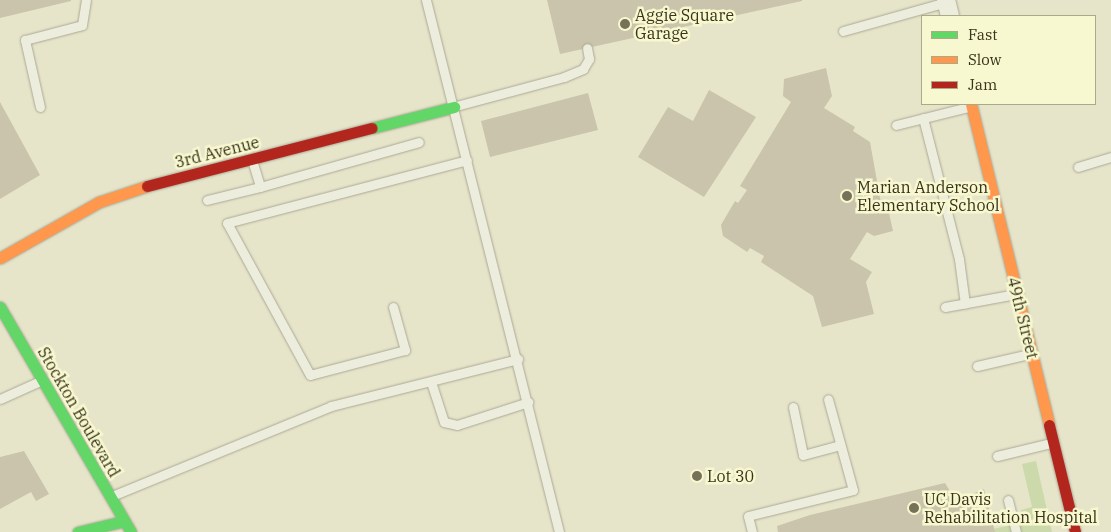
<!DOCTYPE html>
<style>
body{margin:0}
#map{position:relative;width:1111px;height:532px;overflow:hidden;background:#e6e5ca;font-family:"IBM Plex Serif",serif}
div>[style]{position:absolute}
.green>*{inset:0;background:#ccd9ab}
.building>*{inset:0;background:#c9c4ab}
.roads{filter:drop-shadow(0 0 1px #aba894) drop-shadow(0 0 1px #aba894)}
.lane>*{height:9px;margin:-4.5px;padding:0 4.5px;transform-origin:4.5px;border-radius:4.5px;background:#ededdd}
.street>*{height:18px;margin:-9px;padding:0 9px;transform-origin:9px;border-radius:9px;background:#ededdd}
.fast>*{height:11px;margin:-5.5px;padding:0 5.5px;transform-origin:5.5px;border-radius:5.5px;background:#63d668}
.slow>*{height:11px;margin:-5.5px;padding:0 5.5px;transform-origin:5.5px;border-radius:5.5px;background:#ff974d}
.jam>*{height:11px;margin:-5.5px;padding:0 5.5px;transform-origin:5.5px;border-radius:5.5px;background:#b3261e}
.dots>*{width:14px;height:14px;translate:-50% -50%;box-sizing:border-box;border:2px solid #f7f8cf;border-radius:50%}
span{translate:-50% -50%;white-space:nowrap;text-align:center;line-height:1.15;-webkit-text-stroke:5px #f7f8cf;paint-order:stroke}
.poi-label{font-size:16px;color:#39331c}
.left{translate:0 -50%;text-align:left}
.street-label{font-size:16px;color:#39331c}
.legend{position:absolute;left:921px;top:15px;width:175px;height:90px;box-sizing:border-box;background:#f7f8cf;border:1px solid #aba987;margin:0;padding:6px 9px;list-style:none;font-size:15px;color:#39331c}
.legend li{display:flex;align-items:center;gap:10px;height:25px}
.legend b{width:25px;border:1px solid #aba987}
</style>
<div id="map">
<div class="green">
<div style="clip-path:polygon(1036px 461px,1052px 532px,980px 532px,1023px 522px,1021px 510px,1032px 507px,1022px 464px)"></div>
</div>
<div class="building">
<div style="clip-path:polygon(0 0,71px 0,71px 1px,0 18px)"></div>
<div style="clip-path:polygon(547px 0,802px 0,802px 1px,560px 54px)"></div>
<div style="clip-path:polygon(826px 68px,832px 96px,824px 108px,855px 127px,853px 131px,870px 142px,882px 209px,889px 213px,893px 231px,874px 236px,867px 232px,850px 259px,872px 272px,866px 282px,874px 314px,822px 327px,813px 296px,761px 262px,764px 256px,750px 248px,747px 252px,723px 236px,721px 225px,735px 201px,738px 203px,747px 190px,740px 186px,791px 102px,783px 96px,784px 79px)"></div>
<div style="clip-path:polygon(709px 90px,756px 117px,704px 197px,638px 157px,668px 107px,693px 121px)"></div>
<div style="clip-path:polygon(588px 93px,598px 130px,490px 157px,481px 121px)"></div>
<div style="clip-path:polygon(0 102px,40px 175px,0 199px)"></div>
<div style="clip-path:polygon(24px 451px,49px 494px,36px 501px,31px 492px,0 509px,0 457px)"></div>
<div style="clip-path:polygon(945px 483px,956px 501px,984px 489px,995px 532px,778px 532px,777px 526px,810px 515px)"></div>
</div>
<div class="roads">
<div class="lane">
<div style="left:426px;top:0;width:548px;rotate:75.96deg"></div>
<div style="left:843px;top:31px;width:108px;rotate:-15.6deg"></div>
<div style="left:456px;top:106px;width:112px;rotate:-15deg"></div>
<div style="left:564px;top:77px;width:21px;rotate:-23deg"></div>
<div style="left:583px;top:69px;width:12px;rotate:-59deg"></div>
<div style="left:589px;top:59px;width:11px;rotate:-100deg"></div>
<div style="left:40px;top:107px;width:69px;rotate:-102.6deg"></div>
<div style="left:25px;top:40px;width:59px;rotate:-14.7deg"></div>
<div style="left:82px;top:25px;width:25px;rotate:-81deg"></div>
<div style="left:923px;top:118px;width:146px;rotate:75.7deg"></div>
<div style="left:959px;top:259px;width:45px;rotate:82.4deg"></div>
<div style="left:896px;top:125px;width:75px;rotate:-13.9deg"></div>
<div style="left:252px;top:160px;width:28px;rotate:73deg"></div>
<div style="left:260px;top:187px;width:165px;rotate:-15.8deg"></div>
<div style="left:1078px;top:167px;width:34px;rotate:-17deg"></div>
<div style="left:207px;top:200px;width:55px;rotate:-13.8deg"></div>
<div style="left:393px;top:307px;width:45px;rotate:74.4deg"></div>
<div style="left:405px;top:350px;width:98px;rotate:165.3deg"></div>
<div style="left:310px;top:375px;width:173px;rotate:-118.6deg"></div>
<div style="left:227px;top:223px;width:248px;rotate:-14.7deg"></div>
<div style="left:945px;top:307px;width:72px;rotate:-10.4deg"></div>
<div style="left:977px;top:366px;width:53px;rotate:-13deg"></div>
<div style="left:431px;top:382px;width:42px;rotate:72deg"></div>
<div style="left:444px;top:422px;width:13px;rotate:13deg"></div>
<div style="left:457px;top:425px;width:75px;rotate:-17.9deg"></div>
<div style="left:0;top:399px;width:44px;rotate:-24.2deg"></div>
<div style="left:793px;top:407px;width:49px;rotate:78.2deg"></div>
<div style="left:803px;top:455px;width:38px;rotate:-15deg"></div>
<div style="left:997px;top:456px;width:56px;rotate:-13.5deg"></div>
<div style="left:112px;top:496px;width:237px;rotate:-22.3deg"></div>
<div style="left:331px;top:406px;width:193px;rotate:-14.1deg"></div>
<div style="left:1008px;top:500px;width:33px;rotate:76deg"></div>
<div style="left:752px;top:532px;width:16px;rotate:-104deg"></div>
<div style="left:748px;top:516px;width:108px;rotate:-13.9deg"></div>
<div style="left:853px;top:490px;width:94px;rotate:-105.4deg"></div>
</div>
<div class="street">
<div style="left:946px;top:0;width:16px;rotate:76deg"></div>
</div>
<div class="fast">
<div style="left:372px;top:128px;width:85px;rotate:-14.4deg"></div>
<div style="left:0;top:307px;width:260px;rotate:59.8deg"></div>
<div style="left:78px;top:532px;width:47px;rotate:-13.4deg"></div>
</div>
<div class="slow">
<div style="left:971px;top:104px;width:330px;rotate:76.3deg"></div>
<div style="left:0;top:258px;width:114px;rotate:-29.5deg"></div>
<div style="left:99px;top:202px;width:51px;rotate:-18.4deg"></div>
</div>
<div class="jam">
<div style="left:147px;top:186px;width:232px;rotate:-14.5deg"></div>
<div style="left:1049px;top:425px;width:110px;rotate:76.3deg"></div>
</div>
</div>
<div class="dots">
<div style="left:625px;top:24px;background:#767159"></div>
<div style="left:847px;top:196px;background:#767159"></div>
<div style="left:697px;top:476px;background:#767159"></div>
<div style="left:914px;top:508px;background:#767159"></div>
</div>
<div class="poi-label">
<span class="left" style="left:635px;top:24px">Aggie Square<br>Garage</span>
<span class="left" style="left:857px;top:196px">Marian Anderson<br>Elementary School</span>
<span class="left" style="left:707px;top:476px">Lot 30</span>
<span class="left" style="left:924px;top:508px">UC Davis<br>Rehabilitation Hospital</span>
</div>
<div class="street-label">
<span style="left:217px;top:152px;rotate:-14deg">3rd Avenue</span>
<span style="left:1023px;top:318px;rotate:76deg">49th Street</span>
<span style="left:79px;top:412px;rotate:60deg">Stockton Boulevard</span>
</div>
<ul class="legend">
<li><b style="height:6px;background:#63d668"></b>Fast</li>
<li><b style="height:6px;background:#ff974d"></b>Slow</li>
<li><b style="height:6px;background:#b3261e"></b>Jam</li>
</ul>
</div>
